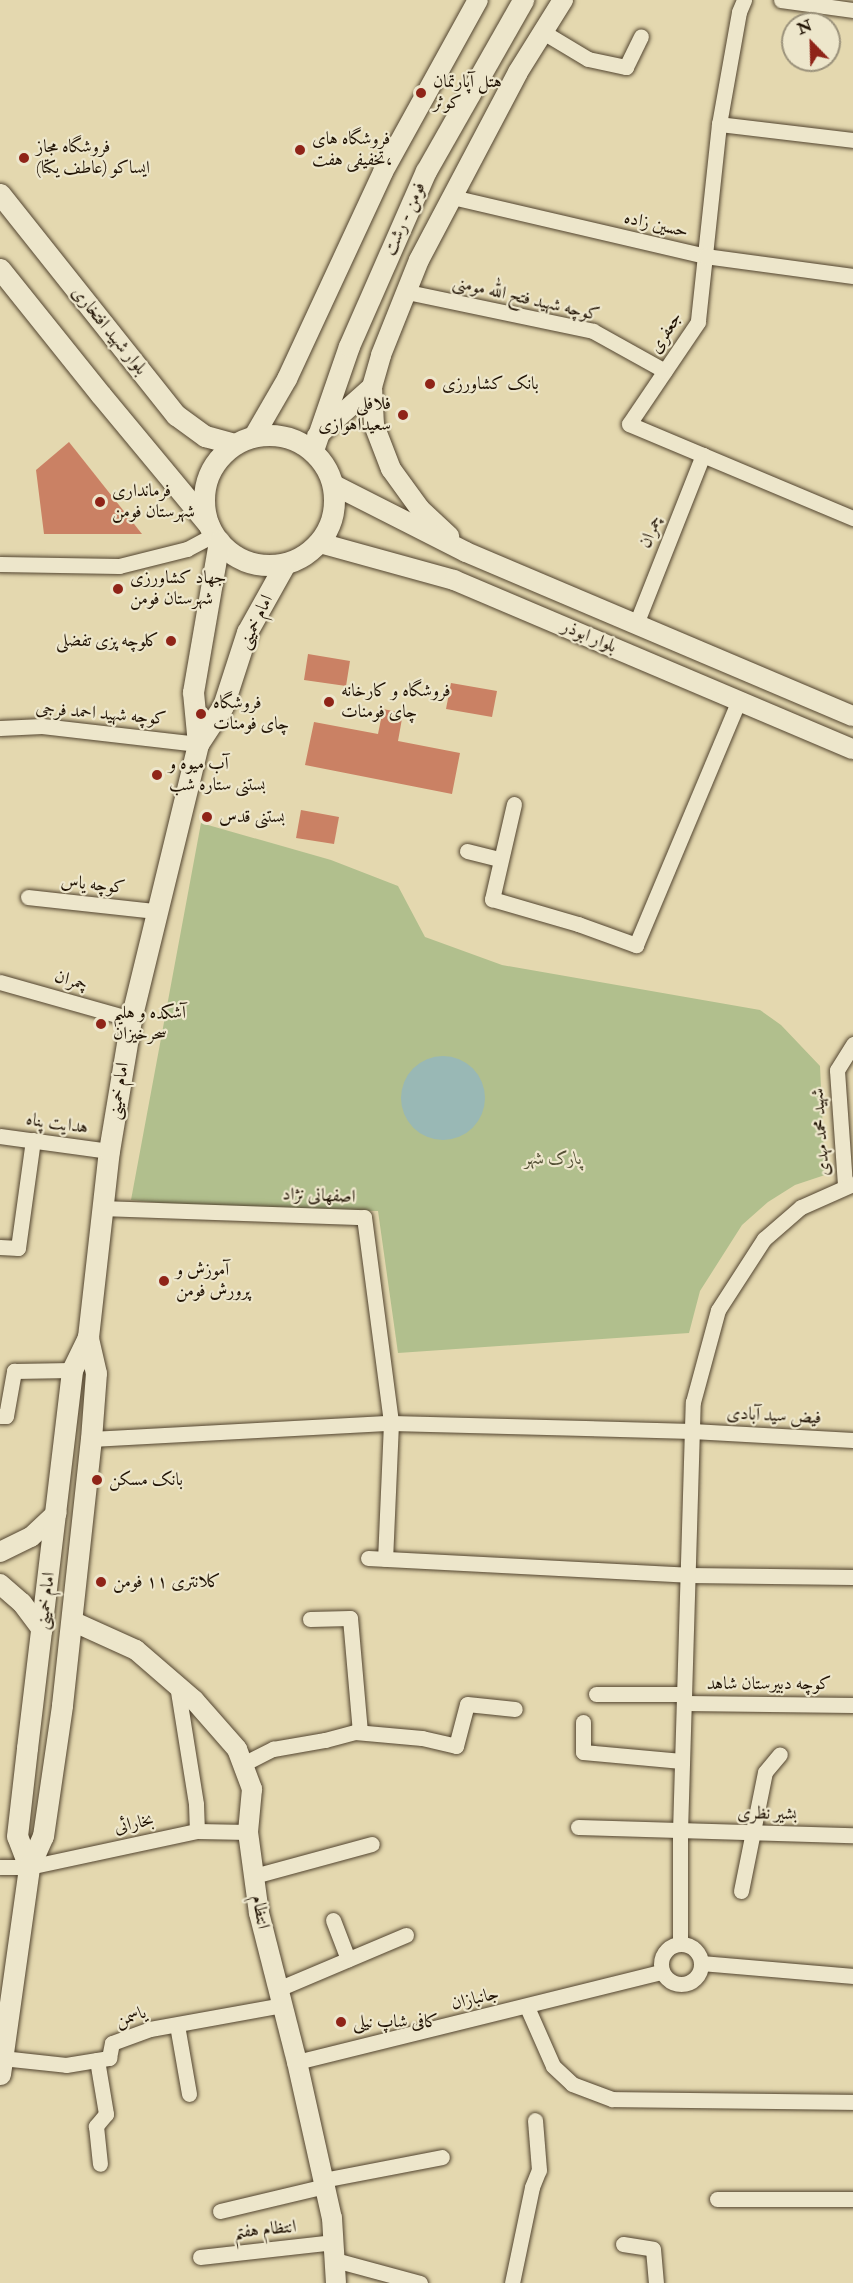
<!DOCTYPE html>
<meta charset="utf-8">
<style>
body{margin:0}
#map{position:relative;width:853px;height:2283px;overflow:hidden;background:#e4d8af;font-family:"IM FELL Double Pica",Amiri,serif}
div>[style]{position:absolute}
.green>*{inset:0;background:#b1bf8d}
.water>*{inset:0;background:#99b8b5}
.round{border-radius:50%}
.building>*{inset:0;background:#ca8164}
.roads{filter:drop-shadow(0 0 2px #52442f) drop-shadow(0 0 2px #52442f)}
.minor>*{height:15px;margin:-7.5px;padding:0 7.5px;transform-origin:7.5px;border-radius:7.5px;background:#ede6cb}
.minor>.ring{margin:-7.5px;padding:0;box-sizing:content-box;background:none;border:15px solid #ede6cb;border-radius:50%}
.tertiary>*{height:20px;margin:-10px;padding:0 10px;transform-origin:10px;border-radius:10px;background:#ede6cb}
.secondary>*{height:21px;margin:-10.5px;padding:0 10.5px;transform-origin:10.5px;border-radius:10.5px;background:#ede6cb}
.secondary>.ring{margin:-10.5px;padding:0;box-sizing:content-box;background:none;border:21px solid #ede6cb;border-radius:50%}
.dots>*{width:16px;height:16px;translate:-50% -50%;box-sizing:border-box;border:3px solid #ede6cb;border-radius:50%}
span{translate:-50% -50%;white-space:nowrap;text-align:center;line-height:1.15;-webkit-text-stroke:4.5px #ede6cb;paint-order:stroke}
.poi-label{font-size:18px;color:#211304}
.left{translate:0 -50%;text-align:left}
.right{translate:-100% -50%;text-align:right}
.street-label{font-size:18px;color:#211304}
.park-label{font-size:18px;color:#534f34;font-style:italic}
.north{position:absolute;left:781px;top:12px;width:60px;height:60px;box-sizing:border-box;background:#ede6cb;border:2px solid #9b927b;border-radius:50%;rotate:337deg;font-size:16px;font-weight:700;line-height:24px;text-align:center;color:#211304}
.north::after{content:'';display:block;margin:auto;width:21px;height:27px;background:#8f2418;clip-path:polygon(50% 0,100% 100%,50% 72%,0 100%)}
</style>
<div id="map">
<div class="green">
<div style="clip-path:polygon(201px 823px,331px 860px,398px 886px,425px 937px,502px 965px,760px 1010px,781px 1025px,820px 1066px,825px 1175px,795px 1185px,768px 1202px,742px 1225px,700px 1291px,689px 1333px,398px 1353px,378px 1211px,214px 1208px,131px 1200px)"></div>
</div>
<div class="water">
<div class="round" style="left:401px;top:1056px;width:84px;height:84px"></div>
</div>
<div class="building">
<div style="clip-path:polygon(69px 442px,142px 534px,44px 534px,36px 470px)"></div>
<div style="clip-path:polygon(308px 654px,350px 661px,346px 686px,304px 680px)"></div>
<div style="clip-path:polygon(451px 683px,497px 691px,492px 717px,446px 709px)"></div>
<div style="clip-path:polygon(383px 709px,403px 713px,398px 741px,460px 753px,452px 794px,305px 765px,314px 722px,378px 734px)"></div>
<div style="clip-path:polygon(301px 810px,339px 817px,334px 844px,296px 838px)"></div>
</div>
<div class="roads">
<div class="minor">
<div style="left:744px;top:0;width:13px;rotate:113deg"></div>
<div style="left:739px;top:12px;width:114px;rotate:100.1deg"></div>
<div style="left:719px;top:124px;width:199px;rotate:96.1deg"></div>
<div style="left:698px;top:322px;width:123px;rotate:124.1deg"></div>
<div style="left:629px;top:424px;width:243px;rotate:22.8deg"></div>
<div style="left:781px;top:0;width:73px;rotate:7.9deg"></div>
<div style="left:543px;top:32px;width:52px;rotate:31deg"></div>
<div style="left:588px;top:59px;width:39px;rotate:12deg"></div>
<div style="left:626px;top:67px;width:34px;rotate:-64deg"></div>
<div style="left:719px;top:124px;width:135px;rotate:6.8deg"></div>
<div style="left:452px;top:197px;width:260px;rotate:13.1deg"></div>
<div style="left:705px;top:256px;width:149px;rotate:7.7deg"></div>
<div style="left:407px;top:292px;width:190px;rotate:11.8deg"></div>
<div style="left:593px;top:331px;width:82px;rotate:29.1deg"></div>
<div style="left:0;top:564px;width:119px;rotate:1deg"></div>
<div style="left:119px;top:566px;width:70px;rotate:-14deg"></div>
<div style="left:187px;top:549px;width:30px;rotate:-28deg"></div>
<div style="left:636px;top:624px;width:182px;rotate:-68.4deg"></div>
<div style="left:0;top:728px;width:42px;rotate:-2.7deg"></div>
<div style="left:42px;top:726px;width:157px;rotate:6.6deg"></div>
<div style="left:514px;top:804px;width:98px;rotate:103deg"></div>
<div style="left:492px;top:899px;width:90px;rotate:16.2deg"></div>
<div style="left:578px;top:924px;width:62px;rotate:19.9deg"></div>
<div style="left:636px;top:945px;width:266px;rotate:-67.2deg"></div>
<div style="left:467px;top:851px;width:34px;rotate:14deg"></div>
<div style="left:28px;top:897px;width:128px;rotate:6.3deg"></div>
<div style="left:0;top:982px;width:136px;rotate:15.8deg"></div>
<div style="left:0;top:1136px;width:110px;rotate:7.8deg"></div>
<div style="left:845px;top:1185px;width:115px;rotate:-94deg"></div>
<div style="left:837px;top:1070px;width:31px;rotate:-58deg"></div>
<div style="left:101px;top:1208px;width:263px;rotate:2deg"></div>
<div style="left:364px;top:1217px;width:208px;rotate:82.5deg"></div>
<div style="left:391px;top:1423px;width:136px;rotate:92.5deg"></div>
<div style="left:0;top:1247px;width:18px;rotate:3deg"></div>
<div style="left:18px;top:1248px;width:109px;rotate:-82.1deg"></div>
<div style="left:0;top:1416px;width:6px"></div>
<div style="left:6px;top:1416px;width:46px;rotate:-79.9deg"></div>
<div style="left:14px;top:1371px;width:58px;rotate:-1deg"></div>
<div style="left:91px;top:1439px;width:300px;rotate:-3.1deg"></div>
<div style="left:391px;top:1423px;width:301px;rotate:1.5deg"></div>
<div style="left:692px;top:1431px;width:161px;rotate:3.2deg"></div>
<div style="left:368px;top:1558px;width:320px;rotate:3deg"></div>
<div style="left:688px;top:1575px;width:165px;rotate:0.7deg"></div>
<div style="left:310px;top:1619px;width:40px;rotate:-1.4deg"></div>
<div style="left:350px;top:1618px;width:114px;rotate:85deg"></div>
<div style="left:177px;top:1685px;width:121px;rotate:80.9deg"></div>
<div style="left:196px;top:1804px;width:27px;rotate:88deg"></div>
<div style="left:596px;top:1694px;width:88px"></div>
<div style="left:684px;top:1703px;width:169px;rotate:0.7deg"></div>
<div style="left:583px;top:1722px;width:30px;rotate:90deg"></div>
<div style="left:583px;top:1752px;width:99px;rotate:5.2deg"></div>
<div style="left:243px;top:1764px;width:34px;rotate:-27deg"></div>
<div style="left:273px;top:1749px;width:53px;rotate:-9.8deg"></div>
<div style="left:325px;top:1740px;width:31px;rotate:-15deg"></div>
<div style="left:355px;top:1732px;width:67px;rotate:5.1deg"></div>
<div style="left:422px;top:1738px;width:35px;rotate:13deg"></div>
<div style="left:456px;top:1746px;width:43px;rotate:-75.3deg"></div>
<div style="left:467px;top:1704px;width:48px;rotate:5.9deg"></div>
<div style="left:578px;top:1827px;width:275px;rotate:1.7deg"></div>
<div style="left:0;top:1867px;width:29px"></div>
<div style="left:29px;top:1867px;width:172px;rotate:-12.1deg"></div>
<div style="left:197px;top:1831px;width:51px;rotate:1.1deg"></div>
<div style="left:254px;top:1876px;width:122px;rotate:-15.2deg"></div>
<div style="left:741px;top:1891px;width:121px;rotate:-78.6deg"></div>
<div style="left:765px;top:1772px;width:23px;rotate:-50deg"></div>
<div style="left:333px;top:1920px;width:42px;rotate:69deg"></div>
<div style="left:680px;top:1944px;width:112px;rotate:-90deg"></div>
<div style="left:680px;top:1832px;width:430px;rotate:-88.3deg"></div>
<div style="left:693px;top:1402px;width:95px;rotate:-74.8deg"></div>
<div style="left:718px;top:1310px;width:85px;rotate:-57.1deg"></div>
<div style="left:764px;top:1239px;width:49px;rotate:-40.9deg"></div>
<div style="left:801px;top:1207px;width:57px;rotate:-23.9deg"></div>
<div class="ring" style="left:661px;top:1944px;width:25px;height:25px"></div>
<div style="left:701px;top:1963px;width:153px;rotate:4.9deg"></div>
<div style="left:278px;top:1989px;width:139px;rotate:-22.9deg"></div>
<div style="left:527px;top:2007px;width:64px;rotate:66.2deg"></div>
<div style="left:553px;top:2066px;width:26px;rotate:43deg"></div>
<div style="left:572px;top:2084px;width:43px;rotate:20.6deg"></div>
<div style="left:612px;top:2099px;width:241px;rotate:0.7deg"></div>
<div style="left:177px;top:2025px;width:70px;rotate:80.1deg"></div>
<div style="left:2px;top:2058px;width:64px;rotate:6.2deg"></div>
<div style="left:66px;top:2065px;width:44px;rotate:-9.2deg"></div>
<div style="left:109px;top:2058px;width:15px;rotate:-79deg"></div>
<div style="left:112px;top:2043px;width:40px;rotate:-20.2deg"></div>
<div style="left:150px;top:2029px;width:134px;rotate:-10.3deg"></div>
<div style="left:97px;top:2060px;width:55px;rotate:80.5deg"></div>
<div style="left:106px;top:2114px;width:16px;rotate:130deg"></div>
<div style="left:96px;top:2126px;width:38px;rotate:84deg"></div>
<div style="left:297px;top:2062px;width:376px;rotate:-13.9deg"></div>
<div style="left:323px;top:2180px;width:121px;rotate:-10.9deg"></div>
<div style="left:717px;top:2199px;width:136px"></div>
<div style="left:220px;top:2211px;width:108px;rotate:-13.4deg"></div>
<div style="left:623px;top:2244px;width:30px;rotate:9deg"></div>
<div style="left:653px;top:2249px;width:34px;rotate:85deg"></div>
<div style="left:200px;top:2257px;width:135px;rotate:-6.4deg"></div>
<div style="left:335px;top:2260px;width:88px;rotate:15.1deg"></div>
<div style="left:512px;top:2283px;width:98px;rotate:-78.2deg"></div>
<div style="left:532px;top:2187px;width:18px;rotate:-68deg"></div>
<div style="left:539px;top:2170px;width:50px;rotate:-94.6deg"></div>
</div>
<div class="tertiary">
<div style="left:372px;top:387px;width:38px;rotate:87deg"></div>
<div style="left:374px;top:425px;width:47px;rotate:68.9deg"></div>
<div style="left:391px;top:469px;width:49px;rotate:54.1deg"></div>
<div style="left:420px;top:509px;width:40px;rotate:43deg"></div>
<div style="left:254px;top:436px;width:66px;rotate:-59.9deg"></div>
<div style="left:287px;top:379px;width:228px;rotate:-65.1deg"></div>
<div style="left:383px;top:172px;width:196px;rotate:-61.1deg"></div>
<div style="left:317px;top:436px;width:74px;rotate:-41.7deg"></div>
<div style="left:372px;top:387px;width:33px;rotate:-74deg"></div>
<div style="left:381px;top:355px;width:102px;rotate:-68.2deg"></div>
<div style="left:419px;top:260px;width:212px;rotate:-62.2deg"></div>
<div style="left:518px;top:72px;width:85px;rotate:-58deg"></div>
<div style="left:334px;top:485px;width:148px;rotate:26.9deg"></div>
<div style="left:466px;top:552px;width:420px;rotate:23deg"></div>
<div style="left:320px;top:543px;width:139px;rotate:15.4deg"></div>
<div style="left:454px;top:580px;width:433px;rotate:23deg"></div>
<div style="left:0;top:1552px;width:34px;rotate:-26deg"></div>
<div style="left:31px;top:1537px;width:35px;rotate:-43deg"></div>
<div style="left:0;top:1584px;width:29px;rotate:41deg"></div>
<div style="left:22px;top:1603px;width:34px;rotate:53deg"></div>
<div style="left:72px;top:1621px;width:70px;rotate:24.4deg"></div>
<div style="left:136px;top:1650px;width:77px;rotate:40.8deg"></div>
<div style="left:194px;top:1700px;width:65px;rotate:48.7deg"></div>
<div style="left:237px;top:1749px;width:43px;rotate:69.4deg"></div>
<div style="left:252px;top:1789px;width:43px;rotate:95.3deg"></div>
<div style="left:248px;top:1832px;width:82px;rotate:82.3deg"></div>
<div style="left:259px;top:1913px;width:154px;rotate:75.7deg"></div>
<div style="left:297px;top:2062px;width:160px;rotate:77.4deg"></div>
<div style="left:332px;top:2218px;width:65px;rotate:86.5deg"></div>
</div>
<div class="secondary">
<div style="left:0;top:194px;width:283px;rotate:51.5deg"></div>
<div style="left:176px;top:415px;width:36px;rotate:36deg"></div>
<div style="left:205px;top:436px;width:31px;rotate:15deg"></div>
<div style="left:0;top:269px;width:161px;rotate:51.3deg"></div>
<div style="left:101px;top:395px;width:168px;rotate:50.3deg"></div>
<div class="ring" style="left:204px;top:435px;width:109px;height:109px"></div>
<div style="left:313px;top:450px;width:110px;rotate:-70.9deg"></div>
<div style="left:349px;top:346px;width:191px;rotate:-66.3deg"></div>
<div style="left:426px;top:171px;width:197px;rotate:-60.4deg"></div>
<div style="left:198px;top:744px;width:45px;rotate:-56.7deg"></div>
<div style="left:223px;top:706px;width:78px;rotate:-72deg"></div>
<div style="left:247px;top:632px;width:78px;rotate:-60.8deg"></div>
<div style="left:29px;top:1867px;width:33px;rotate:-111deg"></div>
<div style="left:17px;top:1836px;width:89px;rotate:-83.5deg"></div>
<div style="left:27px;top:1748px;width:381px;rotate:-83.2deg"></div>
<div style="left:72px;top:1370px;width:37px;rotate:-64deg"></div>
<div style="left:0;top:2074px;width:209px;rotate:-82deg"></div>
<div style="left:29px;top:1867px;width:34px;rotate:-66deg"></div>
<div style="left:43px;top:1836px;width:132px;rotate:-81.7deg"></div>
<div style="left:62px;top:1705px;width:268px;rotate:-83.8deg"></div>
<div style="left:91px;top:1439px;width:66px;rotate:-85.7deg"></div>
<div style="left:96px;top:1373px;width:37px;rotate:-103deg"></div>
<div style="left:88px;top:1337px;width:187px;rotate:-83.6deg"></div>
<div style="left:109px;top:1151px;width:134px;rotate:-80.5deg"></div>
<div style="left:131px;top:1019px;width:283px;rotate:-76.3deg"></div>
<div style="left:198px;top:744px;width:52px;rotate:-95.5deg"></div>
<div style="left:193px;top:692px;width:153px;rotate:-80.2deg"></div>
</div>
</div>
<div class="dots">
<div style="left:421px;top:93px;background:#8f2418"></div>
<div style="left:300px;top:150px;background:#8f2418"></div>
<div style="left:24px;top:158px;background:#8f2418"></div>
<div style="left:430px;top:384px;background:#8f2418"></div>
<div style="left:403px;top:415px;background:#8f2418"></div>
<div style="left:100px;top:502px;background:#8f2418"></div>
<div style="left:118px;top:589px;background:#8f2418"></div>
<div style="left:171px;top:641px;background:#8f2418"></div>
<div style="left:329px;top:702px;background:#8f2418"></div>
<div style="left:201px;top:714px;background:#8f2418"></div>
<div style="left:157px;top:775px;background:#8f2418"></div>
<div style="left:207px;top:817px;background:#8f2418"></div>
<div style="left:101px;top:1024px;background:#8f2418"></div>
<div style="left:164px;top:1281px;background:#8f2418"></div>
<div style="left:97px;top:1480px;background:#8f2418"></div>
<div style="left:101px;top:1582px;background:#8f2418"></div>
<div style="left:341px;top:2022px;background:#8f2418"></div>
</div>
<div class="poi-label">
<span class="left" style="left:433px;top:93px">هتل آپارتمان<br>کوثر</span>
<span class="left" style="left:312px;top:150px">فروشگاه های<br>تخفیفی هفت،</span>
<span class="left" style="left:36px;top:158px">فروشگاه مجاز<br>ایساکو (عاطف یکتا)</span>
<span class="left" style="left:442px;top:384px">بانک کشاورزی</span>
<span class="right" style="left:391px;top:415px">فلافلی<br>سعیداهوازی</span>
<span class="left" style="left:112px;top:502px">فرمانداری<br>شهرستان فومن</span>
<span class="left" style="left:130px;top:589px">جهاد کشاورزی<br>شهرستان فومن</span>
<span class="right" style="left:159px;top:641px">کلوچه پزی تفضلی</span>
<span class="left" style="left:341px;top:702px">فروشگاه و کارخانه<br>چای فومنات</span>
<span class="left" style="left:213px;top:714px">فروشگاه<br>چای فومنات</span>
<span class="left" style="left:169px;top:775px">آب میوه و<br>بستنی ستاره شب</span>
<span class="left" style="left:219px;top:817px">بستنی قدس</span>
<span class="left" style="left:113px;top:1024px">آشکده و هلیم<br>سحرخیزان</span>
<span class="left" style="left:176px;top:1281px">آموزش و<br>پرورش فومن</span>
<span class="left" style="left:109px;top:1480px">بانک مسکن</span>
<span class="left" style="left:113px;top:1582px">کلانتری ۱۱ فومن</span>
<span class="left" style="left:353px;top:2022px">کافی شاپ نیلی</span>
</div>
<div class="street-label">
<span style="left:405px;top:219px;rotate:-66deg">فومن - رشت</span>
<span style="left:656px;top:225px;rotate:13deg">حسین زاده</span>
<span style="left:526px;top:299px;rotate:13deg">کوچه شهید فتح الله مومنی</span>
<span style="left:109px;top:331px;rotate:51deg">بلوار شهید افتخاری</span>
<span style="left:666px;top:333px;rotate:-58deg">جعفری</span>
<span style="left:651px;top:532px;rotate:-68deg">چمران</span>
<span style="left:256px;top:622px;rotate:-64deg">امام خمینی</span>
<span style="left:589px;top:637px;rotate:23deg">بلوار ابوذر</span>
<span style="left:101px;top:714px;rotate:5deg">کوچه شهید احمد فرجی</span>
<span style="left:93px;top:885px;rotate:6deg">کوچه یاس</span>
<span style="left:71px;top:981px;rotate:17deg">چمران</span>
<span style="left:119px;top:1091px;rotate:-81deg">امام خمینی</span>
<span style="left:57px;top:1124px;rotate:8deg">هدایت پناه</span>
<span style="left:821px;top:1132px;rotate:-94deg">شهید محمد مهدی</span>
<span style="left:319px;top:1196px;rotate:2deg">اصفهانی نژاد</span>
<span style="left:774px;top:1416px;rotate:3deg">فیض سید آبادی</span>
<span style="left:46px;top:1601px;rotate:-83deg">امام خمینی</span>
<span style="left:769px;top:1684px">کوچه دبیرستان شاهد</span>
<span style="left:767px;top:1814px;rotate:1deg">بشیر نظری</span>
<span style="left:134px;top:1824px;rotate:-12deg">بخارائی</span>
<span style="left:260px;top:1912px;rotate:79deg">انتظام</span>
<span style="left:475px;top:1999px;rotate:-13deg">جانبازان</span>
<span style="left:131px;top:2017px;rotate:-18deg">یاسمن</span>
<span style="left:265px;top:2230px;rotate:-6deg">انتظام هفتم</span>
</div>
<div class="park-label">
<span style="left:553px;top:1159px">پارک شهر</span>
</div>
<div class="north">N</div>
</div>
